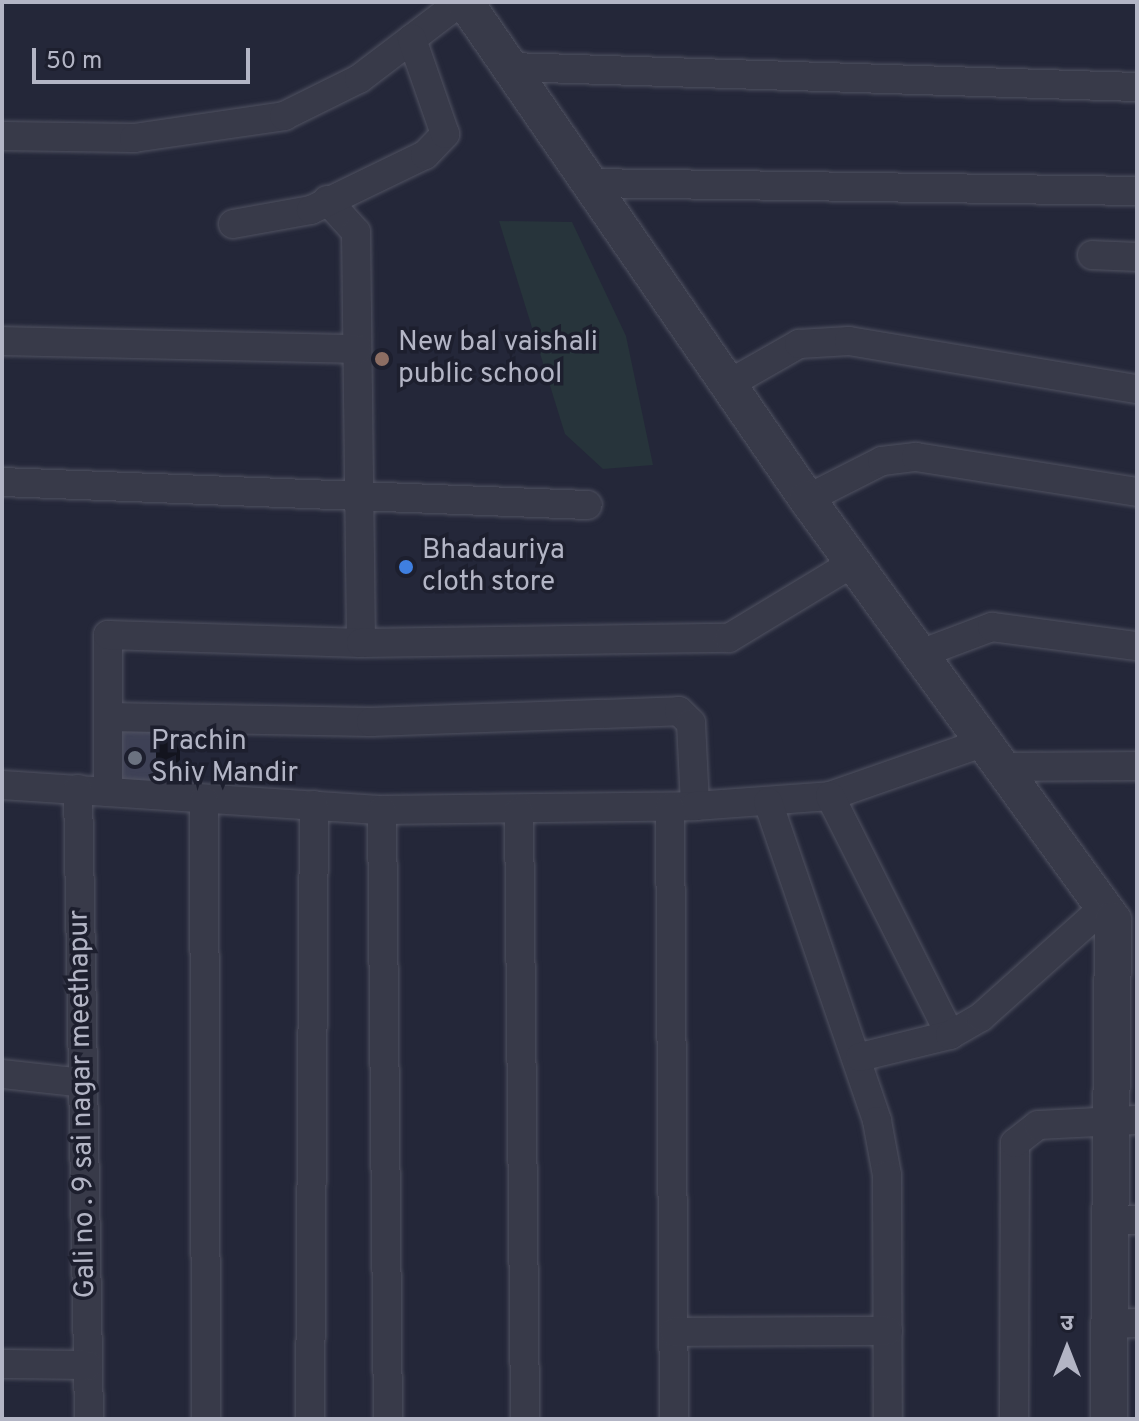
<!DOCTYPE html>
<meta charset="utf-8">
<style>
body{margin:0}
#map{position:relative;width:1139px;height:1421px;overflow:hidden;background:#242739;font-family:Overpass,"Noto Sans Devanagari",sans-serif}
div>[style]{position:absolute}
.green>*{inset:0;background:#27343b}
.shadow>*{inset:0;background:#0007}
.building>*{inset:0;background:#3e4156}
.roads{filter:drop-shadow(0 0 2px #505261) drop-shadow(0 0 2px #505261)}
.minor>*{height:28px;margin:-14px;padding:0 14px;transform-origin:14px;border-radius:14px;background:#383a49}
.tertiary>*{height:36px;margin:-18px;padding:0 18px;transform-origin:18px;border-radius:18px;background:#383a49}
.dots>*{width:22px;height:22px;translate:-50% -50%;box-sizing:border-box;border:4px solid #1d1f2e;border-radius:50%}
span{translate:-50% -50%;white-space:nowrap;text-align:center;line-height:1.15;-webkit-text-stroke:7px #1d1f2e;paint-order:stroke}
.poi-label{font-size:28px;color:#b3b5c5}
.left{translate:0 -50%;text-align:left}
.street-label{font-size:28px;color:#b3b5c5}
.frame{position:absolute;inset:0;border:4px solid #b3b5c5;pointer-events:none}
.north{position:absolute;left:1027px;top:1309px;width:80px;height:80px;-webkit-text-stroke:6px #1d1f2e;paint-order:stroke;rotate:0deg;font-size:22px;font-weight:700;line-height:32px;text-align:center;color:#b3b5c5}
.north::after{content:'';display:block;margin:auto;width:28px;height:36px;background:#b3b5c5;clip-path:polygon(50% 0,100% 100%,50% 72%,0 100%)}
.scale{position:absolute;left:32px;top:48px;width:218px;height:36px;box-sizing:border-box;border:4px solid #b3b5c5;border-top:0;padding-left:10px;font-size:24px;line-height:28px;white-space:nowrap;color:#b3b5c5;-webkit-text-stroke:6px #1d1f2e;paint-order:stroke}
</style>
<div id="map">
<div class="green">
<div style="clip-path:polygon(499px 221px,572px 222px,626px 336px,653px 465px,603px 469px,565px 434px)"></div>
</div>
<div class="shadow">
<div style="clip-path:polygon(142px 705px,180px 705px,180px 760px,155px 785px)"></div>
</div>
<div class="building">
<div style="clip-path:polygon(115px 730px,156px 730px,156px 787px,114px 787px)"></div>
</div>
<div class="roads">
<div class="minor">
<div style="left:511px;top:67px;width:626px;rotate:1.83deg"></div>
<div style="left:2px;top:136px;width:132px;rotate:0.9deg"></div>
<div style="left:134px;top:138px;width:152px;rotate:-8.3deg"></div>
<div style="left:284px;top:116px;width:84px;rotate:-26.3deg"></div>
<div style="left:359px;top:79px;width:127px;rotate:-37.3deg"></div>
<div style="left:587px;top:183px;width:550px;rotate:0.83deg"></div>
<div style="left:327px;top:200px;width:43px;rotate:47.8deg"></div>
<div style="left:356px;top:232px;width:411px;rotate:89.3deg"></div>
<div style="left:233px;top:224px;width:79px;rotate:-10.2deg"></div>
<div style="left:311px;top:210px;width:127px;rotate:-25.8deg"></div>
<div style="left:425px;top:155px;width:29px;rotate:-46deg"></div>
<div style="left:445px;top:134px;width:101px;rotate:-109.2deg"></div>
<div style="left:1092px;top:255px;width:45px;rotate:2.5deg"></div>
<div style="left:2px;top:341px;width:355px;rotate:1.3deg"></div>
<div style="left:727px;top:385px;width:83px;rotate:-29.7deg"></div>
<div style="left:799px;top:344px;width:50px;rotate:-3.4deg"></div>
<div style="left:849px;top:341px;width:292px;rotate:9.5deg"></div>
<div style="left:2px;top:482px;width:586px;rotate:2.25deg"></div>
<div style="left:807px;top:499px;width:84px;rotate:-26.9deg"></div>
<div style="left:882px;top:461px;width:34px;rotate:-7deg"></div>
<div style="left:916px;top:457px;width:224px;rotate:9deg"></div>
<div style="left:920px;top:654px;width:77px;rotate:-20.6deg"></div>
<div style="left:992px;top:627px;width:146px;rotate:7.5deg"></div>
<div style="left:108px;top:717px;width:263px;rotate:1.1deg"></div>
<div style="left:371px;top:722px;width:308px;rotate:-2deg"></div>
<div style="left:679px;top:711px;width:17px;rotate:45deg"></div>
<div style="left:691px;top:723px;width:83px;rotate:87.2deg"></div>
<div style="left:1003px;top:767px;width:134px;rotate:-0.4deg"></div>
<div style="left:2px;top:785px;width:381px;rotate:3.8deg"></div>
<div style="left:382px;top:810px;width:313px;rotate:-0.7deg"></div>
<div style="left:695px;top:806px;width:135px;rotate:-4.2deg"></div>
<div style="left:830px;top:796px;width:164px;rotate:-19.2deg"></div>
<div style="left:78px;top:789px;width:630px;rotate:89deg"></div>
<div style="left:108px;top:792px;width:157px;rotate:-90deg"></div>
<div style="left:108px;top:635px;width:253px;rotate:1.8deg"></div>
<div style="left:361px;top:643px;width:368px;rotate:-0.8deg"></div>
<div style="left:729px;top:638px;width:145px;rotate:-31.2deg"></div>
<div style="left:830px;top:796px;width:267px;rotate:63.3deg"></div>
<div style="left:204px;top:801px;width:618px;rotate:89.81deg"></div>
<div style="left:768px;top:802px;width:337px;rotate:71.1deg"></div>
<div style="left:877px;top:1121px;width:55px;rotate:79.5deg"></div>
<div style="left:887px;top:1175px;width:244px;rotate:89.8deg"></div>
<div style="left:670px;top:807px;width:612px;rotate:89.63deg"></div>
<div style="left:382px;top:810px;width:609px;rotate:89.44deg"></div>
<div style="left:519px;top:811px;width:608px;rotate:89.43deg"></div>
<div style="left:860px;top:1057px;width:93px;rotate:-13.7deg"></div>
<div style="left:950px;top:1035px;width:36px;rotate:-30deg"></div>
<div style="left:981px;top:1017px;width:165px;rotate:-41.8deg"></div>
<div style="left:2px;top:1074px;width:81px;rotate:6.3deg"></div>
<div style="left:1110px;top:1220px;width:27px"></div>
<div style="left:1108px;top:1324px;width:29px;rotate:-2deg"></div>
<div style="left:674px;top:1332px;width:214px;rotate:-0.3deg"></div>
<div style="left:2px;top:1364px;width:86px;rotate:0.7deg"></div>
<div style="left:310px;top:1419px;width:614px;rotate:-89.63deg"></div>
<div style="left:1014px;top:1419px;width:276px;rotate:-89.8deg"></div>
<div style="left:1015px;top:1143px;width:29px;rotate:-38deg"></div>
<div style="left:1038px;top:1125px;width:99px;rotate:-2.9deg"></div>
</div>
<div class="tertiary">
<div style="left:465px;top:2px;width:603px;rotate:55.47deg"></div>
<div style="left:807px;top:499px;width:520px;rotate:53.99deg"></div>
<div style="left:1113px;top:920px;width:499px;rotate:90.5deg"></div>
</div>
</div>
<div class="dots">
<div style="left:382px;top:359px;background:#8d6e63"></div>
<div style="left:406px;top:567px;background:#3f7fe0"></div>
<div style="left:135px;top:758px;background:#6b7280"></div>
</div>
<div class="poi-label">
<span class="left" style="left:398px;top:359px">New bal vaishali<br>public school</span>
<span class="left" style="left:422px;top:567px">Bhadauriya<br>cloth store</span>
<span class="left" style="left:151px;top:758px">Prachin<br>Shiv Mandir</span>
</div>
<div class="street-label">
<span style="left:83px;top:1104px;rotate:-91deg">Gali no . 9 sai nagar meethapur</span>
</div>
<div class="frame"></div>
<div class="north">उ</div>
<div class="scale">50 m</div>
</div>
